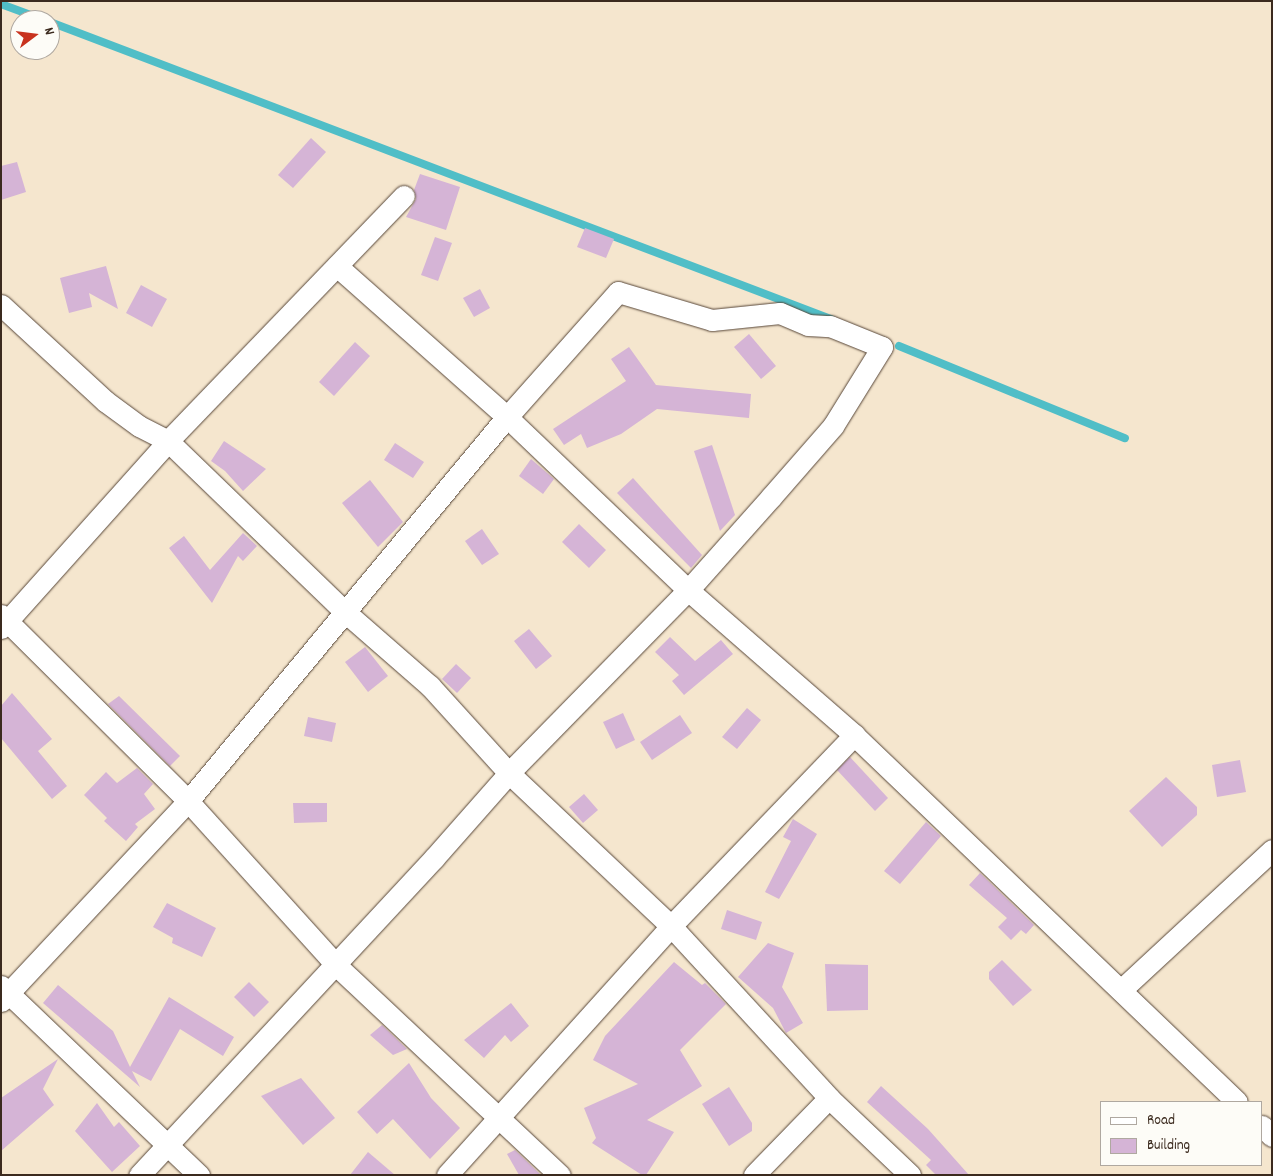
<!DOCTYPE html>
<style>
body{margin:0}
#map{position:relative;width:1273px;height:1176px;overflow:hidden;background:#f5e6ce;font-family:Dekko,sans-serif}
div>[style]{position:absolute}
.stream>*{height:8px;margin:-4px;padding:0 4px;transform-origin:4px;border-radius:4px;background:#50bec7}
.building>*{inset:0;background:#d5b4d6}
.roads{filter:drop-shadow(0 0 1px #574638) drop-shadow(0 0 1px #574638)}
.street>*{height:21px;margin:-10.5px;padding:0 10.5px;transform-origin:10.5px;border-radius:10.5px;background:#fff}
span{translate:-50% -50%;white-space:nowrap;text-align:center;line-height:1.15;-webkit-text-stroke:4.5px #fdfcf7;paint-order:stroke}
.frame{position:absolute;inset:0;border:2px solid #3b2a1e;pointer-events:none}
.legend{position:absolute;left:1100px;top:1101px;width:162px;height:65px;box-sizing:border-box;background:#fdfcf7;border:1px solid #afa8a0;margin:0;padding:6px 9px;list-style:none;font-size:15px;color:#3b2a1e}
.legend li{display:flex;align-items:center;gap:10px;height:25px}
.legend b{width:25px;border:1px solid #afa8a0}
.north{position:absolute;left:10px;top:10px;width:50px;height:50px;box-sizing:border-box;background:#fdfcf7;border:1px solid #afa8a0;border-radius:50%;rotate:75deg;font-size:14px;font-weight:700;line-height:20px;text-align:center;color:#3b2a1e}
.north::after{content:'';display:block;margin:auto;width:18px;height:22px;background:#c8321e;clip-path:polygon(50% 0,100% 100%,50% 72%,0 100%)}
</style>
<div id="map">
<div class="stream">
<div style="left:1px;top:4px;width:46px;rotate:20.4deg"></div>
<div style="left:50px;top:22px;width:836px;rotate:20.82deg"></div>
<div style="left:899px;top:346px;width:244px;rotate:22.2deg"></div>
</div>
<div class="building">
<div style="clip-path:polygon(311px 138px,326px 152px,293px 188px,278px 175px)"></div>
<div style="clip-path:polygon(17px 162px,26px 192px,1px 200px,1px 166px)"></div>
<div style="clip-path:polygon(420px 174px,460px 187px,446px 230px,406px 217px,416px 199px,414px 190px)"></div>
<div style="clip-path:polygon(585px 228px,614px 239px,606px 258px,577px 247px)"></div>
<div style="clip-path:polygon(435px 237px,452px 243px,438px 281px,421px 275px)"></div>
<div style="clip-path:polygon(106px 266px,118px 309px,89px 293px,92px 307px,69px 313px,60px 278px)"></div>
<div style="clip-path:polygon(141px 285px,167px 299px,152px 327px,126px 313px)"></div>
<div style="clip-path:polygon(480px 289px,490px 308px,474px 317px,463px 298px)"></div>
<div style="clip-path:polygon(749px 334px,776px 366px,761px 379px,734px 347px)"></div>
<div style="clip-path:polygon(355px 342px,370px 356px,334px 396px,319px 382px)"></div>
<div style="clip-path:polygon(629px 347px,656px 385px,751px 394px,749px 418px,657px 409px,621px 434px,587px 448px,581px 434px,564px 445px,553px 429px,626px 381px,611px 359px)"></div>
<div style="clip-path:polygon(224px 441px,266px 469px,243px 491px,225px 471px,211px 461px)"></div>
<div style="clip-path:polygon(395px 443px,424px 462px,413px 478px,384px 460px)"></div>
<div style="clip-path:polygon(712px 445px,735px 515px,720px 531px,694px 451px)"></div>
<div style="clip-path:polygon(531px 459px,554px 479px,543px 494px,519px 476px)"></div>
<div style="clip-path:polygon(633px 478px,702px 555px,691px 568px,617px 493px)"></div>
<div style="clip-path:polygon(370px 480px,403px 522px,378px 547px,342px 503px)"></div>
<div style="clip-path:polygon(579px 524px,606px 550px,589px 568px,562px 542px)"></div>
<div style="clip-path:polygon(482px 529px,499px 554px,482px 565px,465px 541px)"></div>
<div style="clip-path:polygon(243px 533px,257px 546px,243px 561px,238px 556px,212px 603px,169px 548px,184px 536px,210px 570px)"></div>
<div style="clip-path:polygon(529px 629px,552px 656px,536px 669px,514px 641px)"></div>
<div style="clip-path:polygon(670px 637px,695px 661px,721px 640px,733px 654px,684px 695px,672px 681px,679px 675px,655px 652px)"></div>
<div style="clip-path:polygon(365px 647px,388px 676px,368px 692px,345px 662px)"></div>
<div style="clip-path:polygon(456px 664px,471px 678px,457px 693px,442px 679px)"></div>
<div style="clip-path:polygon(12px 693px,52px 739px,38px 751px,67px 786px,52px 799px,1px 738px,1px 706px)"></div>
<div style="clip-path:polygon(119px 696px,180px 756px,170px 766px,108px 704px)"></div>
<div style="clip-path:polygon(747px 708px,761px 720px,737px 749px,722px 737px)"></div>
<div style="clip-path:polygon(623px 713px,635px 740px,616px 749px,603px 722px)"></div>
<div style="clip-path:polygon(680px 715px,692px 733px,652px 760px,640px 742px)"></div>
<div style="clip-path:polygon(308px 717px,336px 723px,332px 742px,304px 736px)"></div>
<div style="clip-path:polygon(850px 757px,888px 798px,875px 811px,837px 770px)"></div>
<div style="clip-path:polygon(1240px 760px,1246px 792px,1217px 797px,1212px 765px)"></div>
<div style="clip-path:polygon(137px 768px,153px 784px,144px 794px,155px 809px,135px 824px,138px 827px,126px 841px,104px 821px,107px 818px,84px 795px,106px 772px,117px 783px)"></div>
<div style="clip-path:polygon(1166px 777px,1197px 807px,1197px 815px,1162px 847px,1129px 811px)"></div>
<div style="clip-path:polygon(584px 794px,598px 810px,583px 823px,569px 807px)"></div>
<div style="clip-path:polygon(293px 803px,327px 803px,327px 822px,294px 823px)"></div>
<div style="clip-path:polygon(793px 819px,817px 834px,779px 899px,765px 892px,791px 841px,783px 837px)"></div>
<div style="clip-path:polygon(926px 822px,941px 836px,900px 884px,884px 871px)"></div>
<div style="clip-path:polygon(980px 873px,1034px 925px,1026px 934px,1021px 930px,1011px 940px,998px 927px,1007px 918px,969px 885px)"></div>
<div style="clip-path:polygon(167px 903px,216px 928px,202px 957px,172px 943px,173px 938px,153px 927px)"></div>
<div style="clip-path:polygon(727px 910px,762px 922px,756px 940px,721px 929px)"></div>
<div style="clip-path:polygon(768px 943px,794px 953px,782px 987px,803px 1023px,786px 1033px,773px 1008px,738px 977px)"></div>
<div style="clip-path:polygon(1002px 960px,1032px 990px,1013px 1006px,989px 979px,989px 972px)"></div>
<div style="clip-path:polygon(674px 962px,702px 985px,705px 983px,726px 1004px,680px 1050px,702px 1086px,647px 1120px,674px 1132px,646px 1175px,642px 1175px,592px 1143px,596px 1138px,584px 1108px,638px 1084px,593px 1060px,605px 1036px)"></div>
<div style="clip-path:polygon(825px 964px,868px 965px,868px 1010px,827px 1011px)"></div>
<div style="clip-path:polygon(249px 982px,269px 1002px,254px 1017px,234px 997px)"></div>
<div style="clip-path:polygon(58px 985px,113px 1031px,130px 1067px,169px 997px,234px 1037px,223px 1056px,180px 1029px,151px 1081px,132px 1071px,140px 1087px,43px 1003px)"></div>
<div style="clip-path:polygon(511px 1003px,529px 1026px,511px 1042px,505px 1035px,484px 1058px,464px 1040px)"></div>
<div style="clip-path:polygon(382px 1025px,407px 1049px,393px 1055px,370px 1035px)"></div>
<div style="clip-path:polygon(58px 1059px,43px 1089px,54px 1105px,1px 1151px,1px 1098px)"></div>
<div style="clip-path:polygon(409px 1063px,431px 1098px,460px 1128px,430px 1159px,393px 1119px,377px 1134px,357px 1112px)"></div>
<div style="clip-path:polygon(301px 1078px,335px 1118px,303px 1145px,261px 1096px)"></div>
<div style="clip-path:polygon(881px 1086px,928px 1129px,969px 1175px,936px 1175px,926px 1165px,931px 1160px,867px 1102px)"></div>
<div style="clip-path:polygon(729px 1087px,752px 1123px,752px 1131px,729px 1146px,702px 1104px)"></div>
<div style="clip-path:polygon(97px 1103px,114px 1127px,119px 1122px,140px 1146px,112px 1172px,75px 1131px)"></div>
<div style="clip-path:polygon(515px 1150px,541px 1175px,519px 1175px,507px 1154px)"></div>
<div style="clip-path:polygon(368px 1152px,395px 1175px,350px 1175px)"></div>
</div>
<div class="roads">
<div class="street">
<div style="left:337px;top:266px;width:227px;rotate:41.6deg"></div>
<div style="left:507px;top:417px;width:250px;rotate:43.7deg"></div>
<div style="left:688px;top:590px;width:220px;rotate:41.1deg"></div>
<div style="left:854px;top:735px;width:530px;rotate:43.78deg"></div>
<div style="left:1px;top:305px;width:142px;rotate:42.7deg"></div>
<div style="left:105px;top:401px;width:42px;rotate:36.3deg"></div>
<div style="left:139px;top:426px;width:33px;rotate:27deg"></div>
<div style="left:168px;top:441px;width:245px;rotate:44deg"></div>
<div style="left:344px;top:611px;width:114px;rotate:41.1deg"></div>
<div style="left:430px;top:686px;width:118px;rotate:47.8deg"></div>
<div style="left:509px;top:773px;width:223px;rotate:43.4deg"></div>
<div style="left:671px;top:926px;width:234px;rotate:47.4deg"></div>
<div style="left:829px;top:1098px;width:112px;rotate:43.5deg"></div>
<div style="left:1px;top:615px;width:264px;rotate:44.8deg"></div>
<div style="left:188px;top:801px;width:221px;rotate:47.9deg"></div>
<div style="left:336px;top:965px;width:307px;rotate:43.2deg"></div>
<div style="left:1px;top:628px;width:251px;rotate:-48.2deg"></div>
<div style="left:168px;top:441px;width:340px;rotate:-46.1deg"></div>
<div style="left:1px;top:986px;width:274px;rotate:43.7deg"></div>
<div style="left:1121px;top:990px;width:206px;rotate:-42.8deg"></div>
<div style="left:1px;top:1001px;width:274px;rotate:-46.9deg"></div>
<div style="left:188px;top:801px;width:499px;rotate:-50.3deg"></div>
<div style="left:507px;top:417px;width:167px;rotate:-48.4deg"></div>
<div style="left:618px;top:292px;width:98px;rotate:16.6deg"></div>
<div style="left:712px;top:320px;width:68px;rotate:-5.9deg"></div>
<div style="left:780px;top:313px;width:30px;rotate:23deg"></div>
<div style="left:808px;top:325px;width:22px;rotate:3deg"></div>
<div style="left:830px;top:326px;width:56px;rotate:22deg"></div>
<div style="left:882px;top:347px;width:93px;rotate:121.8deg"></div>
<div style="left:833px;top:426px;width:94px;rotate:131.1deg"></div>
<div style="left:771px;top:497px;width:125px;rotate:131.7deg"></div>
<div style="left:688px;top:590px;width:256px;rotate:134.4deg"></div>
<div style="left:509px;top:773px;width:113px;rotate:131.4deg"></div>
<div style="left:434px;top:858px;width:433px;rotate:132.9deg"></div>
<div style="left:1262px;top:1126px;width:14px;rotate:45deg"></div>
<div style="left:447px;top:1175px;width:335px;rotate:-48deg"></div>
<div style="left:671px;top:926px;width:265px;rotate:-46.2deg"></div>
<div style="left:754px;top:1175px;width:107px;rotate:-45.8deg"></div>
</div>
</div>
<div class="frame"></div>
<ul class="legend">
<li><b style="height:6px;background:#fff"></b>Road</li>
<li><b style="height:14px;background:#d5b4d6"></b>Building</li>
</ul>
<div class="north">N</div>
</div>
